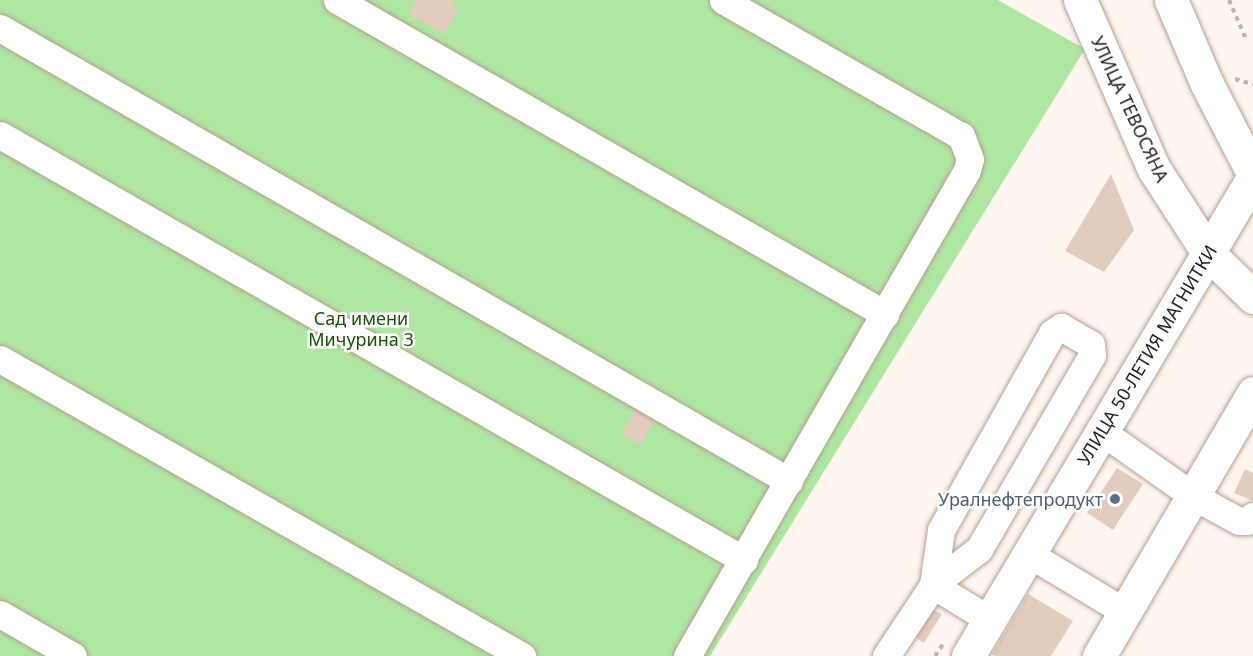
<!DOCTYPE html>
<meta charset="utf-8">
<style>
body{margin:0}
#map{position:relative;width:1253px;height:656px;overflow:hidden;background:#fff6f0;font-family:"Noto Sans",sans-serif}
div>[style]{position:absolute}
.green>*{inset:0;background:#aee7a1}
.building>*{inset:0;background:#e2ccbd}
.path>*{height:4px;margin-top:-2px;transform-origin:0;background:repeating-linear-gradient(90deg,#bdb4ae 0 4.5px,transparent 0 9px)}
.roads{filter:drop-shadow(0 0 2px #b5a092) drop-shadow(0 0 2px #b5a092)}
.minor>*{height:27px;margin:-13.5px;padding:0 13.5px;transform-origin:13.5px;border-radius:13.5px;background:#fff}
.major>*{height:33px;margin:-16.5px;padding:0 16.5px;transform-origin:16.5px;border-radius:16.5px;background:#fff}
.dots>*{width:16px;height:16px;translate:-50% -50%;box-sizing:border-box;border:3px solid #fff;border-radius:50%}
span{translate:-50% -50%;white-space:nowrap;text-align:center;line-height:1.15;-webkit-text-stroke:5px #fff;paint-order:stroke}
.street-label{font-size:18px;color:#251d17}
.park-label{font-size:18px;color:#195405}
.service-label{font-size:18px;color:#4e5e75}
.right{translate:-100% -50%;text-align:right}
</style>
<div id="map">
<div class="green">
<div style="clip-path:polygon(0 0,998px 0,1085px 49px,710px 656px,0 656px)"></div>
</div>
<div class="building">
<div style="clip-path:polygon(416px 0,455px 0,452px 6px,458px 9px,444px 34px,408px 14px)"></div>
<div style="clip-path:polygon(1111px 174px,1134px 230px,1104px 272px,1065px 251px)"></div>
<div style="clip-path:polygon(635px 408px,655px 417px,641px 445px,622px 435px)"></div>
<div style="clip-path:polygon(1117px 468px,1143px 484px,1113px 530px,1087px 513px)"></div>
<div style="clip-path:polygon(1245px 469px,1253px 473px,1253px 501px,1234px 493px)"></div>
<div style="clip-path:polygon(1028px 594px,1073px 621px,1051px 656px,995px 656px,992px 654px)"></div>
<div style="clip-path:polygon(932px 609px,942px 614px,924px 643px,909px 634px)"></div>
</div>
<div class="path">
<div style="left:1229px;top:0;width:43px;rotate:66.4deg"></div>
<div style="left:1235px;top:79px;width:19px;rotate:16deg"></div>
<div style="left:935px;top:656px;width:14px;rotate:-56deg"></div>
</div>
<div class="roads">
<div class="minor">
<div style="left:337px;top:0;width:632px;rotate:29.81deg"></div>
<div style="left:0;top:28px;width:910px;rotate:29.86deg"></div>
<div style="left:0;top:135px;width:857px;rotate:29.74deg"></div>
<div style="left:1061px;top:327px;width:34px;rotate:30deg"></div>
<div style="left:1091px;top:344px;width:11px;rotate:85deg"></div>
<div style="left:1092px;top:355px;width:225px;rotate:120.2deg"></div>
<div style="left:979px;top:549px;width:58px;rotate:142deg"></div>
<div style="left:933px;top:585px;width:56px;rotate:-81.7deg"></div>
<div style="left:941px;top:530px;width:226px;rotate:-60.6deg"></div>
<div style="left:1052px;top:333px;width:11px;rotate:-34deg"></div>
<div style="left:0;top:359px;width:601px;rotate:29.64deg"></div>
<div style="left:1101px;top:431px;width:113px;rotate:35.2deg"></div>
<div style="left:1193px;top:496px;width:52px;rotate:28.5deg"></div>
<div style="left:1239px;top:521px;width:7px"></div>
<div style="left:1246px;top:521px;width:9px;rotate:-36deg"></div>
<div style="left:1029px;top:554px;width:112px;rotate:31.1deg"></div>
<div style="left:0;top:614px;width:84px;rotate:29.9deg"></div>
<div style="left:687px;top:656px;width:561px;rotate:-60.05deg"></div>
<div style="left:967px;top:170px;width:11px;rotate:-75deg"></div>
<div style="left:970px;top:159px;width:25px;rotate:-111deg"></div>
<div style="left:961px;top:136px;width:274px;rotate:-150.3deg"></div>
<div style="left:886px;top:656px;width:85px;rotate:-56.5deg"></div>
<div style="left:933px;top:585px;width:67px;rotate:31.6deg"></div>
</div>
<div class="major">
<div style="left:1080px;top:0;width:184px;rotate:66.4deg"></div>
<div style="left:1154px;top:169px;width:101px;rotate:57.1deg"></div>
<div style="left:1209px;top:254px;width:62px;rotate:44.3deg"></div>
<div style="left:1171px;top:0;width:91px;rotate:66.8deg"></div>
<div style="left:1207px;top:84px;width:100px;rotate:62.7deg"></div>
<div style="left:968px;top:656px;width:557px;rotate:-59.2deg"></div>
<div style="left:1099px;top:656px;width:305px;rotate:-59.6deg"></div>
</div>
</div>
<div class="dots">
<div style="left:1115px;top:499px;background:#5c6f8a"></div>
</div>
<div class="street-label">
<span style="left:1130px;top:109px;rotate:65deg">УЛИЦА ТЕВОСЯНА</span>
<span style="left:1147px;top:355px;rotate:-59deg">УЛИЦА 50-ЛЕТИЯ МАГНИТКИ</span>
</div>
<div class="park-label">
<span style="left:361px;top:329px">Сад имени<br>Мичурина 3</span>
</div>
<div class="service-label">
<span class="right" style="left:1103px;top:499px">Уралнефтепродукт</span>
</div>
</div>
